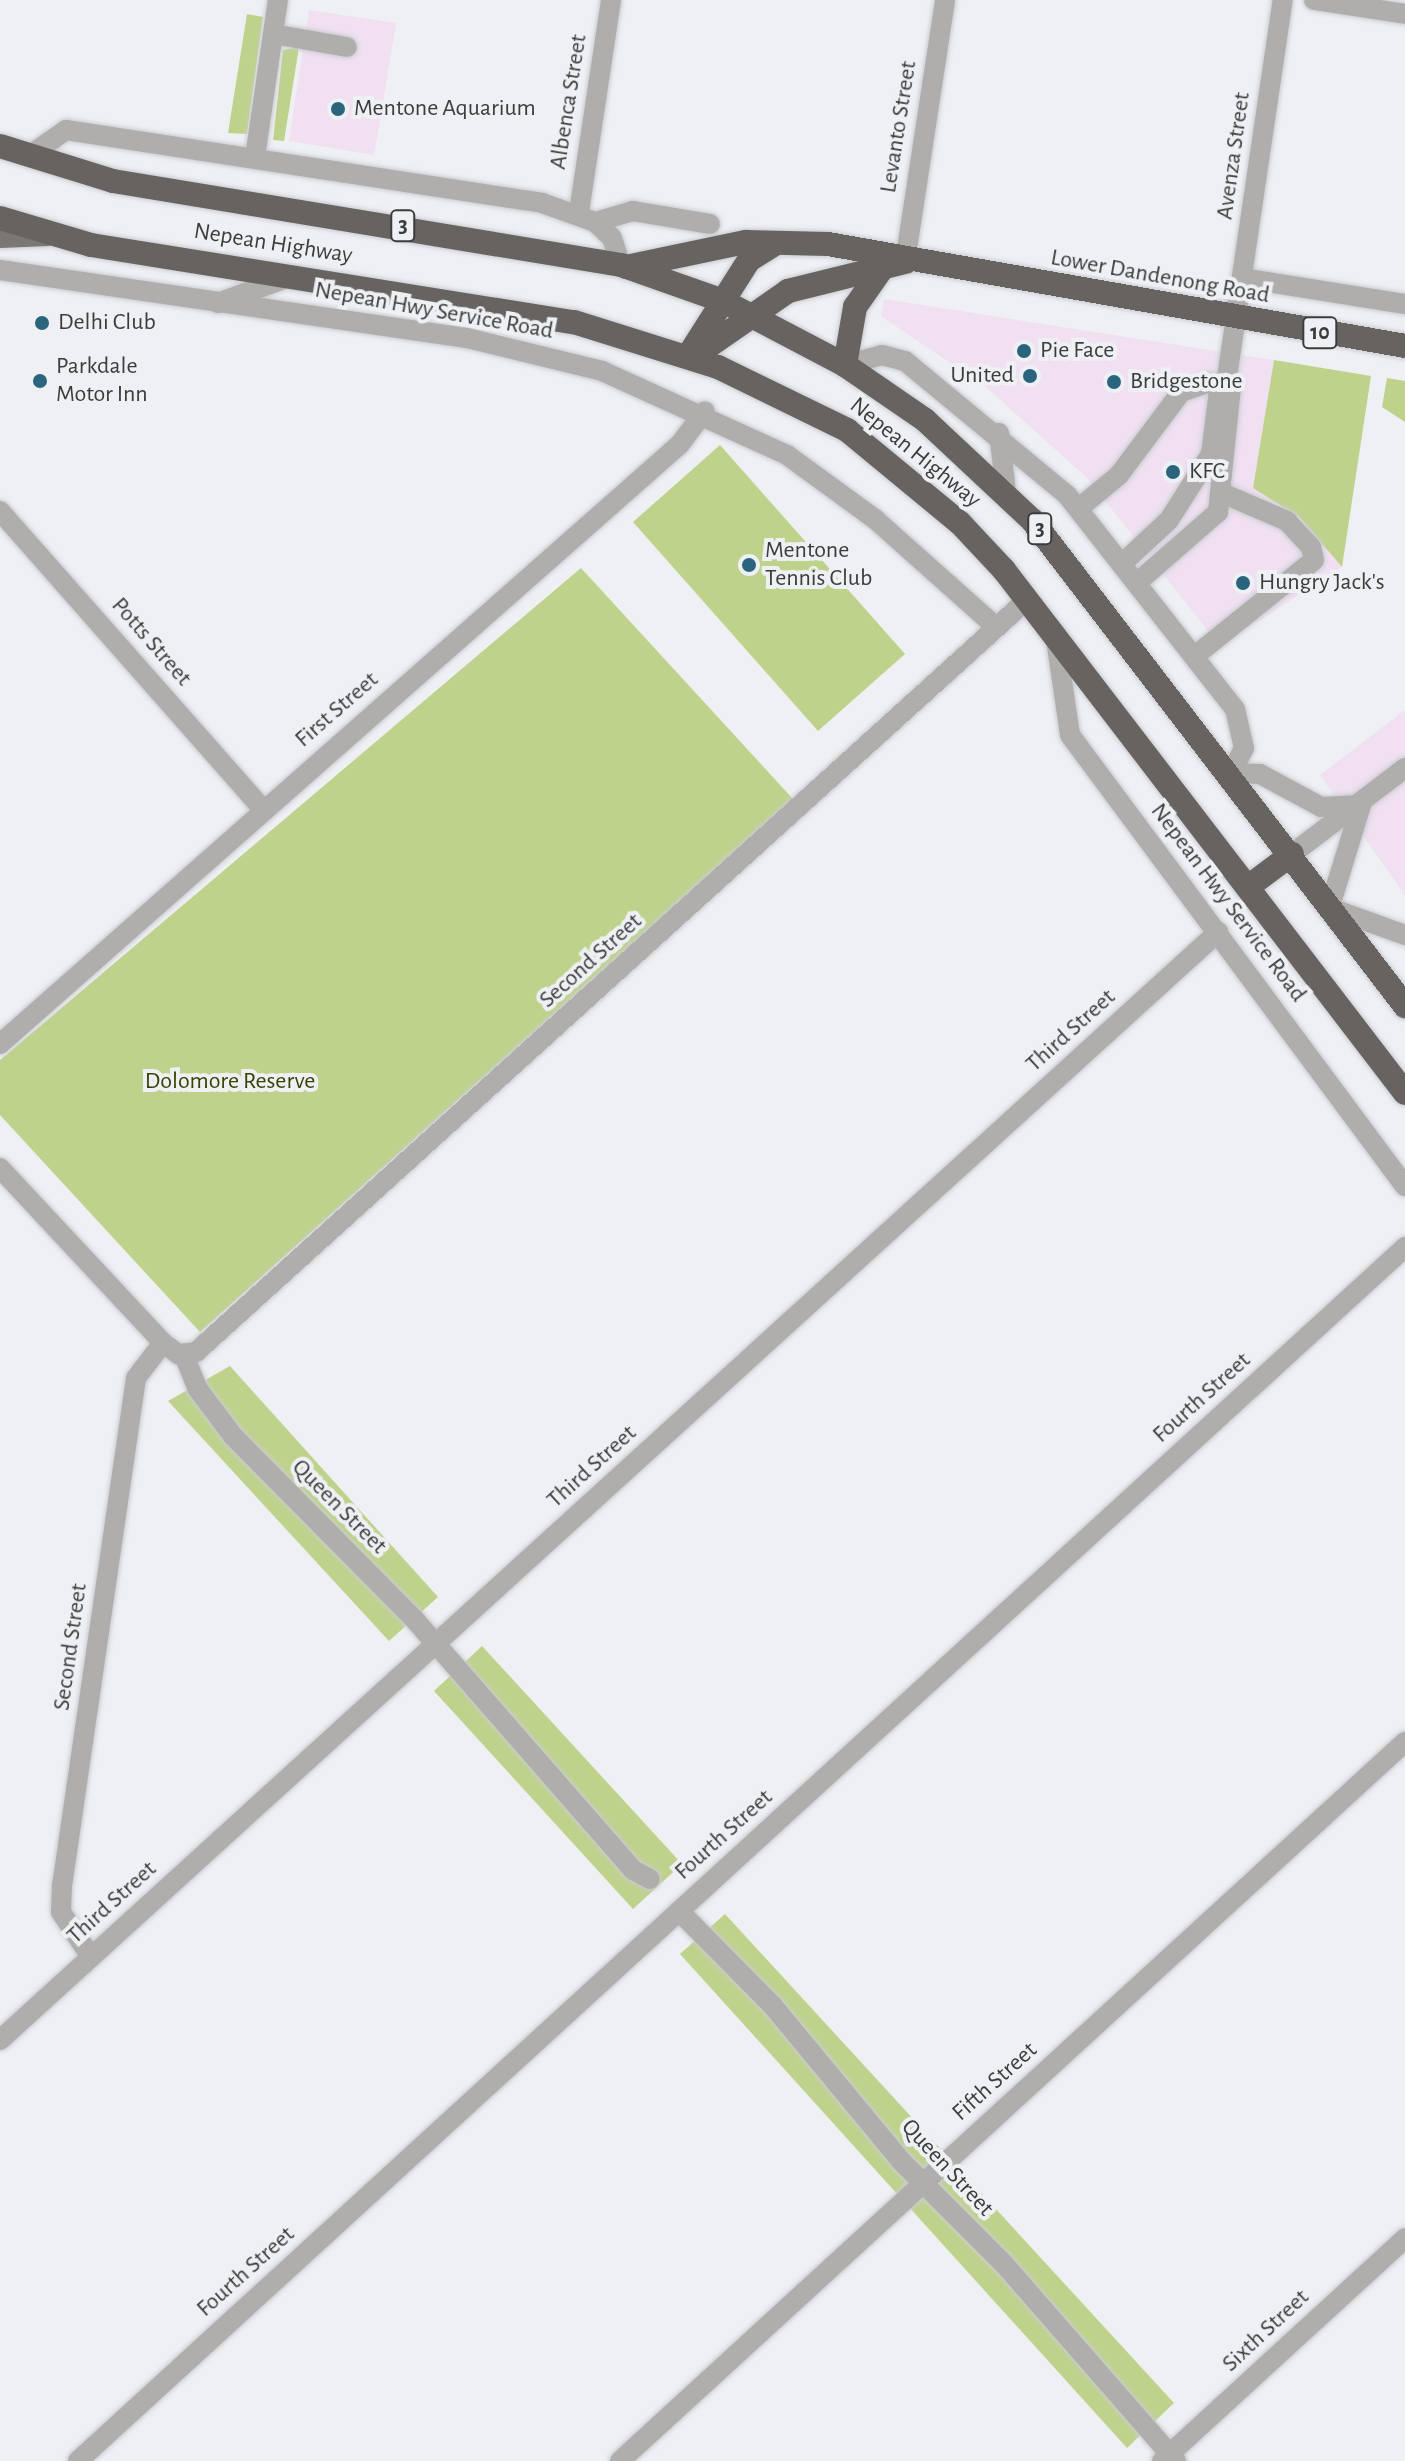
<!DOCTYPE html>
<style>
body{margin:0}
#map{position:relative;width:1405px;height:2461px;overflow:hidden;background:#eef0f4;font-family:"Alegreya Sans",sans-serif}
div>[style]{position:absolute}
.commercial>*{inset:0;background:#f0e0f2}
.green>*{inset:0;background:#bfd28c}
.roads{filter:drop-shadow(0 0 2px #caccd0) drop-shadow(0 0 2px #caccd0)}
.minor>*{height:20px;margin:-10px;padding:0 10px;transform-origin:10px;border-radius:10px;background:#b0aead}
.major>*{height:20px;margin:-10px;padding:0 10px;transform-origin:10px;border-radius:10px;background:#7b7775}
.highway>*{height:24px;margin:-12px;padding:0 12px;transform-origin:12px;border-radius:12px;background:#676361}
.dots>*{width:22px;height:22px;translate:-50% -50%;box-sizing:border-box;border:4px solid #eef0f4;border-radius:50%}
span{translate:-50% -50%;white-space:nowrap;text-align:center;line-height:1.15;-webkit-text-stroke:8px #eef0f4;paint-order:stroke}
.shield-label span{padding:2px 6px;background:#eef0f4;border:2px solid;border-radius:6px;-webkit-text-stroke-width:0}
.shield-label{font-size:22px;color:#3b3c3e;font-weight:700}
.street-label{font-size:24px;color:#3b3c3e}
.poi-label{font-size:24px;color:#3b3c3e}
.left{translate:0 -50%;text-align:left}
.right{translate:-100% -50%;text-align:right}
.park-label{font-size:24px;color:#374304}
</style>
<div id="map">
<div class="commercial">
<div style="clip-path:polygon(309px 10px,396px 23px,374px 155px,289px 141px)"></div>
<div style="clip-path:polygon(884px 299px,1274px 360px,1253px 488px,1299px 517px,1342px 567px,1220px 646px,1087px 478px,987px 388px,881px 316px)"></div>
<div style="clip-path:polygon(1405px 710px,1405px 895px,1320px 775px)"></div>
</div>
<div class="green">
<div style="clip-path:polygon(247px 14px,263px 17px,247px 134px,228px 133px)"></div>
<div style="clip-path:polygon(299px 47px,284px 141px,273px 140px,283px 50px)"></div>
<div style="clip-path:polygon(1274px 360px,1371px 376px,1342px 567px,1299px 517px,1253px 488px)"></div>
<div style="clip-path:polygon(1387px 378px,1405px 381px,1405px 422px,1382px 407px)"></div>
<div style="clip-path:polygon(720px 445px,905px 654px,818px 731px,633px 522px)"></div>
<div style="clip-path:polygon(581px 568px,793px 799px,200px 1332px,0 1115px,0 1060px)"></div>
<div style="clip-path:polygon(230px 1366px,438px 1597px,389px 1641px,168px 1401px)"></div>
<div style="clip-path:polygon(482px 1646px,682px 1864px,633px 1909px,434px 1691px)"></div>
<div style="clip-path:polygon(725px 1914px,1174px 2403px,1127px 2448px,680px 1954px)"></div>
</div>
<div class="roads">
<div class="minor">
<div style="left:1314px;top:0;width:92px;rotate:8.7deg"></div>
<div style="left:273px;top:34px;width:75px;rotate:10deg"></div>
<div style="left:29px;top:156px;width:45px;rotate:-35.1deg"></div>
<div style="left:66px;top:130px;width:482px;rotate:8.7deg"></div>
<div style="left:542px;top:203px;width:56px;rotate:19.7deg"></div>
<div style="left:595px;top:222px;width:23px;rotate:43deg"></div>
<div style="left:612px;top:238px;width:28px;rotate:72deg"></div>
<div style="left:255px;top:157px;width:159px;rotate:-81.7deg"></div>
<div style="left:579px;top:212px;width:214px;rotate:-81.4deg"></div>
<div style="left:595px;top:222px;width:40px;rotate:-16deg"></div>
<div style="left:633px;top:211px;width:78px;rotate:9.6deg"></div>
<div style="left:905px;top:262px;width:265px;rotate:-81.3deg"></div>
<div style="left:0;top:270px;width:472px;rotate:8.3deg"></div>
<div style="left:467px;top:338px;width:139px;rotate:13.7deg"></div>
<div style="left:602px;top:371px;width:203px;rotate:24.4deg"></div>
<div style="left:787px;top:455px;width:110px;rotate:36.1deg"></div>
<div style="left:876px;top:520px;width:161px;rotate:41.7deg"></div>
<div style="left:1242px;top:278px;width:165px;rotate:9.1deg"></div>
<div style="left:218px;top:303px;width:76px;rotate:-20.1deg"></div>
<div style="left:845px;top:365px;width:38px;rotate:-15deg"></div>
<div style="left:882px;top:355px;width:24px;rotate:15deg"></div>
<div style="left:905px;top:361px;width:210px;rotate:39.6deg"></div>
<div style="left:1067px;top:495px;width:272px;rotate:51.9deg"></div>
<div style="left:1235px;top:709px;width:40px;rotate:77deg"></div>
<div style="left:1244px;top:748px;width:28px;rotate:117deg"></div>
<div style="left:1226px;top:384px;width:388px;rotate:-81.6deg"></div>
<div style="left:999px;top:433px;width:59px;rotate:83.2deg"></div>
<div style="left:1079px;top:508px;width:52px;rotate:-39.5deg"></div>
<div style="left:1119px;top:475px;width:104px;rotate:-53.2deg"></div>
<div style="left:1181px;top:392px;width:28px;rotate:-19deg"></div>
<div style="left:1207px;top:383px;width:24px;rotate:9deg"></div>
<div style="left:1231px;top:387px;width:126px;rotate:95.9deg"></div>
<div style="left:1218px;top:512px;width:103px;rotate:138.9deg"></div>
<div style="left:0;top:511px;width:397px;rotate:48.6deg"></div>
<div style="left:1125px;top:561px;width:60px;rotate:-43deg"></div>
<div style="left:1169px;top:520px;width:78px;rotate:-57.5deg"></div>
<div style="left:1211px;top:454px;width:72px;rotate:-82.8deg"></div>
<div style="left:1055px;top:633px;width:103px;rotate:81.6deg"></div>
<div style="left:1070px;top:735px;width:562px;rotate:53.4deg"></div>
<div style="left:1196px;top:655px;width:151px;rotate:-38.8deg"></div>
<div style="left:1314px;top:560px;width:13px;rotate:-103deg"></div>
<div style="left:1311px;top:547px;width:35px;rotate:-133deg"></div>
<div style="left:1287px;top:521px;width:71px;rotate:-156.7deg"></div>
<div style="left:1231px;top:773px;width:29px;rotate:2deg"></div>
<div style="left:1260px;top:774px;width:69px;rotate:28.4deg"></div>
<div style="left:1321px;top:807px;width:34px;rotate:-3deg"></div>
<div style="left:1292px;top:854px;width:142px;rotate:-37.3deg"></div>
<div style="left:1330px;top:906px;width:109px;rotate:-72.9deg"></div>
<div style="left:1333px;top:909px;width:77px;rotate:19.9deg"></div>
<div style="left:0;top:1044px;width:907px;rotate:-41.42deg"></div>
<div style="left:680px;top:444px;width:41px;rotate:-52.9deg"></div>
<div style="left:0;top:1168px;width:239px;rotate:47deg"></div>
<div style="left:163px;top:1343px;width:19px;rotate:36deg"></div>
<div style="left:178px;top:1354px;width:18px;rotate:-6deg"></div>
<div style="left:196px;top:1352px;width:1122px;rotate:-42.15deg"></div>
<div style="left:184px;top:1355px;width:35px;rotate:68deg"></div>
<div style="left:197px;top:1388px;width:60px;rotate:53.1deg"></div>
<div style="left:233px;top:1436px;width:259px;rotate:45.3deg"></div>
<div style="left:415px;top:1620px;width:332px;rotate:48.9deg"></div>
<div style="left:633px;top:1870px;width:19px;rotate:28deg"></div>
<div style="left:679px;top:1911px;width:134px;rotate:45.3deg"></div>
<div style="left:773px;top:2006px;width:201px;rotate:50.4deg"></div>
<div style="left:901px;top:2161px;width:146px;rotate:45deg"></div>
<div style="left:1004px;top:2264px;width:262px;rotate:48.9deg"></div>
<div style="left:91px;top:1957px;width:54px;rotate:-123.7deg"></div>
<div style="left:61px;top:1912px;width:26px;rotate:-88deg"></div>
<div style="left:62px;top:1886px;width:513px;rotate:-81.71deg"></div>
<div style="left:136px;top:1378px;width:44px;rotate:-52.4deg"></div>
<div style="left:0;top:2040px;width:1647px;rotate:-42.29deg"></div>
<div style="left:78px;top:2461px;width:1799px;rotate:-42.45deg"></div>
<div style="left:620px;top:2461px;width:1065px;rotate:-42.49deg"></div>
<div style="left:1162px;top:2461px;width:330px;rotate:-42.5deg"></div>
</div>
<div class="major">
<div style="left:0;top:238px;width:48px;rotate:-2.4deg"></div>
</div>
<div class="highway">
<div style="left:0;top:146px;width:118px;rotate:17.2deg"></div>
<div style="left:113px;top:181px;width:515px;rotate:9.39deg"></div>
<div style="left:621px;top:265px;width:108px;rotate:19.4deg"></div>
<div style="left:723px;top:301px;width:138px;rotate:27.7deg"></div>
<div style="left:845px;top:365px;width:97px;rotate:34.5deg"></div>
<div style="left:925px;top:420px;width:146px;rotate:43.1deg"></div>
<div style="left:1032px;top:520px;width:613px;rotate:52.49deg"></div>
<div style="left:0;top:218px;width:95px;rotate:16.5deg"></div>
<div style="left:91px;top:245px;width:489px;rotate:9.1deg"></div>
<div style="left:574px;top:322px;width:151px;rotate:17.4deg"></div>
<div style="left:718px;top:367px;width:144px;rotate:26deg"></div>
<div style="left:847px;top:430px;width:146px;rotate:39.5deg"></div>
<div style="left:960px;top:523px;width:64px;rotate:46.9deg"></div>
<div style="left:1004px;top:570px;width:659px;rotate:52.52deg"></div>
<div style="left:626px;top:267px;width:123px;rotate:-11.8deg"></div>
<div style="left:746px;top:242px;width:82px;rotate:1.4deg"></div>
<div style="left:828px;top:244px;width:586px;rotate:10.02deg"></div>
<div style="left:690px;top:353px;width:110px;rotate:-57.6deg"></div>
<div style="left:749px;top:260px;width:32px;rotate:-32deg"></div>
<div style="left:693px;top:357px;width:116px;rotate:-34.8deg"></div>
<div style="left:788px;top:291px;width:121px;rotate:-13.9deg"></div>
<div style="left:845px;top:365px;width:59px;rotate:-80.2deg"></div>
<div style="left:855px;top:307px;width:49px;rotate:-55deg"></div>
<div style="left:1248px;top:887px;width:55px;rotate:-36.9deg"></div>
</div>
</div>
<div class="dots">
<div style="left:338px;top:109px;background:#2a647d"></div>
<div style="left:42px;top:323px;background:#2a647d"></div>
<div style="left:1024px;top:351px;background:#2a647d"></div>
<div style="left:1030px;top:376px;background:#2a647d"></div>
<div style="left:40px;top:381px;background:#2a647d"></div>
<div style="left:1114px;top:382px;background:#2a647d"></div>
<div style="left:1173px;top:472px;background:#2a647d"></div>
<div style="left:749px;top:565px;background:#2a647d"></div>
<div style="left:1243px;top:583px;background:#2a647d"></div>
</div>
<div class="shield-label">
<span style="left:403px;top:226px">3</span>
<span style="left:1320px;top:333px">10</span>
<span style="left:1040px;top:529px">3</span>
</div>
<div class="street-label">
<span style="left:569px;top:102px;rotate:-81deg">Albenca Street</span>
<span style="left:899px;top:127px;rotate:-81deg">Levanto Street</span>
<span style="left:1234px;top:156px;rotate:-82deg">Avenza Street</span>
<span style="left:273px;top:244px;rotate:9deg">Nepean Highway</span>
<span style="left:1160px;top:277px;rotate:10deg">Lower Dandenong Road</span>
<span style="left:434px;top:311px;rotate:10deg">Nepean Hwy Service Road</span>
<span style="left:915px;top:453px;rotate:39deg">Nepean Highway</span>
<span style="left:151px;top:642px;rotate:49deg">Potts Street</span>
<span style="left:337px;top:710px;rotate:-41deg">First Street</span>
<span style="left:1228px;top:903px;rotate:53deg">Nepean Hwy Service Road</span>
<span style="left:591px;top:961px;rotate:-42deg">Second Street</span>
<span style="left:1071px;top:1031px;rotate:-42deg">Third Street</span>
<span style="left:1202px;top:1398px;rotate:-42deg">Fourth Street</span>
<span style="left:592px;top:1467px;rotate:-42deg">Third Street</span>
<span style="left:339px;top:1507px;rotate:45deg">Queen Street</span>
<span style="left:71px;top:1647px;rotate:-82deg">Second Street</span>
<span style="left:724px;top:1835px;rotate:-42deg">Fourth Street</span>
<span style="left:112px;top:1903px;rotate:-42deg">Third Street</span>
<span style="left:995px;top:2082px;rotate:-42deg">Fifth Street</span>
<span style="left:947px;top:2168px;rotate:47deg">Queen Street</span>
<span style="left:246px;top:2272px;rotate:-42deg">Fourth Street</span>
<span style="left:1266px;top:2331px;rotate:-43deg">Sixth Street</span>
</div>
<div class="poi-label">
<span class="left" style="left:354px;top:109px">Mentone Aquarium</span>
<span class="left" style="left:58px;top:323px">Delhi Club</span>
<span class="left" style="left:1040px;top:351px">Pie Face</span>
<span class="left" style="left:56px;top:381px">Parkdale<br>Motor Inn</span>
<span class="right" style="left:1014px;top:376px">United</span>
<span class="left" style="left:1130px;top:382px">Bridgestone</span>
<span class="left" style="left:1189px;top:472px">KFC</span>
<span class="left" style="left:765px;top:565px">Mentone<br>Tennis Club</span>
<span class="left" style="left:1259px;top:583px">Hungry Jack's</span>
</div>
<div class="park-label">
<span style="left:230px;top:1082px">Dolomore Reserve</span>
</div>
</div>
